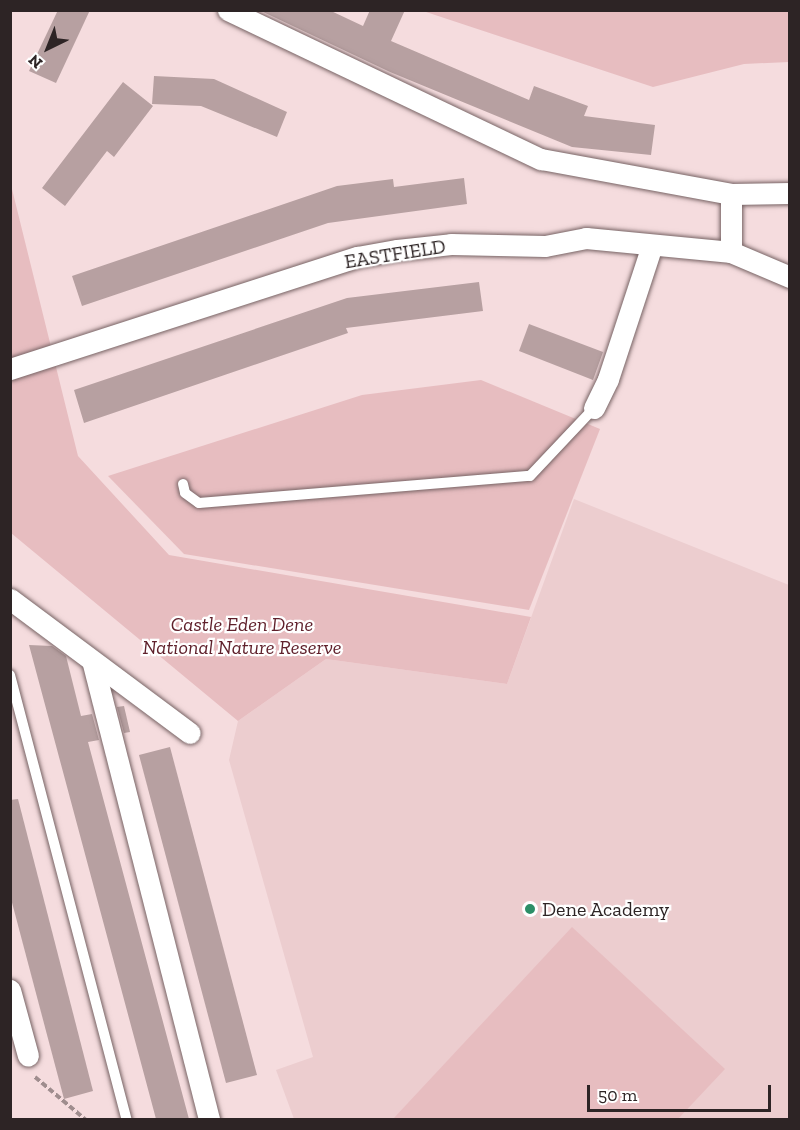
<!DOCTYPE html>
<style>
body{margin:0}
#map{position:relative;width:800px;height:1130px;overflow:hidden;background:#f5dcde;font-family:"Zilla Slab",serif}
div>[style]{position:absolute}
.built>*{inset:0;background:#eccdcf}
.green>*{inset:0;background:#e7bdc0}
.building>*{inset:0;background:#b7a0a1}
.path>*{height:4px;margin-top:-2px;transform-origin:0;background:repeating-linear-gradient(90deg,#9f8d8e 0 6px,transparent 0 9px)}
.roads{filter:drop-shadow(0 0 2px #776364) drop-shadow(0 0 2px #776364)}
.lane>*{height:10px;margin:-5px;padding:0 5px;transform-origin:5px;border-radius:5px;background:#fff}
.street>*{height:21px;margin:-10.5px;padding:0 10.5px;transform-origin:10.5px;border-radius:10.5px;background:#fff}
.dots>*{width:16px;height:16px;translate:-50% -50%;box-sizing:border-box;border:3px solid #fff;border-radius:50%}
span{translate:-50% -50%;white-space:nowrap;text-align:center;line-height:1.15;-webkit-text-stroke:4.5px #fff;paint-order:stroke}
.street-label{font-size:20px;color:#2d2425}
.park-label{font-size:20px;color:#5f202b;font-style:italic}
.poi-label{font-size:20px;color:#2d2425}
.left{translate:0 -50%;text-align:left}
.frame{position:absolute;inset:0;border:12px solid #2d2425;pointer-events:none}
.north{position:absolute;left:18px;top:18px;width:60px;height:60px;-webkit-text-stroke:4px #fff;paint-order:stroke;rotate:223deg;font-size:16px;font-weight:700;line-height:24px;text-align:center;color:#2d2425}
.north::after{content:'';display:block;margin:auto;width:21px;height:27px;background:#2d2425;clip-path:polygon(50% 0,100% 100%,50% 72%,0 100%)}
.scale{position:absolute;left:587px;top:1085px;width:184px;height:27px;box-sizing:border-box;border:3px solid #2d2425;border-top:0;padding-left:8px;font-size:18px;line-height:21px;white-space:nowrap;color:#2d2425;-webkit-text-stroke:4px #fff;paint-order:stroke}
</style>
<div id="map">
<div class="built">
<div style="clip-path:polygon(574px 499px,789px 585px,789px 1119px,294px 1119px,276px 1070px,313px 1057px,229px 760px,238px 721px,326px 659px,507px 684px)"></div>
</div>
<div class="green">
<div style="clip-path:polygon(423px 11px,789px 11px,789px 62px,744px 64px,653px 87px)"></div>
<div style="clip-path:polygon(10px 181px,78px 456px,169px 555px,531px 617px,507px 684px,326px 659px,238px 721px,11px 533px)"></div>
<div style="clip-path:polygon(481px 380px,600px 429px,529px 610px,184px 554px,108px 476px,362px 395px)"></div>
<div style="clip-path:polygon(572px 927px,725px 1069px,678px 1119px,393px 1119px)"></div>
</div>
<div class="building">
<div style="clip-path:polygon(58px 10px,90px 10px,56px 83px,29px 71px)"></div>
<div style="clip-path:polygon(259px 10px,329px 10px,363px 26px,370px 10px,405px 10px,391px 41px,529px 100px,534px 86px,588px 106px,584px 116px,655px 125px,651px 155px,572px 147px,390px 72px)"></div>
<div style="clip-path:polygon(154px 76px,214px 79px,287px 112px,277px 137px,201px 106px,152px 104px)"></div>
<div style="clip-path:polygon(123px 82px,153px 106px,114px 157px,107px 151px,65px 206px,42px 188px)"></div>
<div style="clip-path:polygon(464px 178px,467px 204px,328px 223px,82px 306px,72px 276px,337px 186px,393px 179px,394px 187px)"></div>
<div style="clip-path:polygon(479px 282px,483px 311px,346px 328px,348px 333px,84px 423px,74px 390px,347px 298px)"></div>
<div style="clip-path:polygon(529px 324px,603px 352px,593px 380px,519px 351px)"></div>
<div style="clip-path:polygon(29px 645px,52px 646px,66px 656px,81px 716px,92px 714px,99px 740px,88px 742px,189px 1119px,156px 1119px)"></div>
<div style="clip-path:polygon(124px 706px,130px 732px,124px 733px,117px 707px)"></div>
<div style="clip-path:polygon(170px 747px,257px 1075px,226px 1083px,139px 755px)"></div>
<div style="clip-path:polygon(18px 799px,93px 1091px,64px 1099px,10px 895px,10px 800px)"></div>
</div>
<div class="path">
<div style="left:35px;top:1077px;width:67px;rotate:40.1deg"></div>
</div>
<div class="roads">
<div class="lane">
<div style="left:183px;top:484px;width:9px;rotate:77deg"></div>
<div style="left:185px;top:493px;width:17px;rotate:36deg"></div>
<div style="left:199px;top:503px;width:332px;rotate:-4.7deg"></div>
<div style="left:530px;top:476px;width:93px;rotate:-46.7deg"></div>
<div style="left:10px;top:675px;width:460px;rotate:75.3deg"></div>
</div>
<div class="street">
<div style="left:228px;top:10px;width:347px;rotate:25.5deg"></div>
<div style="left:541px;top:159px;width:193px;rotate:10.4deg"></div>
<div style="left:731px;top:194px;width:59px;rotate:-1deg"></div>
<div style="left:731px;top:252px;width:58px;rotate:-90deg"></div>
<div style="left:10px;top:369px;width:365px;rotate:-17.9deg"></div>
<div style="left:357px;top:257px;width:41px;rotate:-9.9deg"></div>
<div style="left:397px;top:250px;width:54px;rotate:-6.3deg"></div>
<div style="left:451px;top:244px;width:94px;rotate:1.2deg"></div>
<div style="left:545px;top:246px;width:42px;rotate:-11deg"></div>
<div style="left:586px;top:238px;width:146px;rotate:5.5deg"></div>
<div style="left:731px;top:252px;width:64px;rotate:23deg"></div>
<div style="left:594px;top:408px;width:32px;rotate:-64deg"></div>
<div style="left:608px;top:379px;width:138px;rotate:-71.8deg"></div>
<div style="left:10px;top:599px;width:224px;rotate:36.7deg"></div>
<div style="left:93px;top:664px;width:471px;rotate:75.7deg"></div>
<div style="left:10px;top:990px;width:68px;rotate:74.7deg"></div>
</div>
</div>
<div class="dots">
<div style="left:530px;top:909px;background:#2c8e67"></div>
</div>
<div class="street-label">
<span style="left:395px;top:254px;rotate:-9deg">EASTFIELD</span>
</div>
<div class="park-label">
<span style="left:242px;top:636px">Castle Eden Dene<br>National Nature Reserve</span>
</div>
<div class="poi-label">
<span class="left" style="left:542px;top:909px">Dene Academy</span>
</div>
<div class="frame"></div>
<div class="north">N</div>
<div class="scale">50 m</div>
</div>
